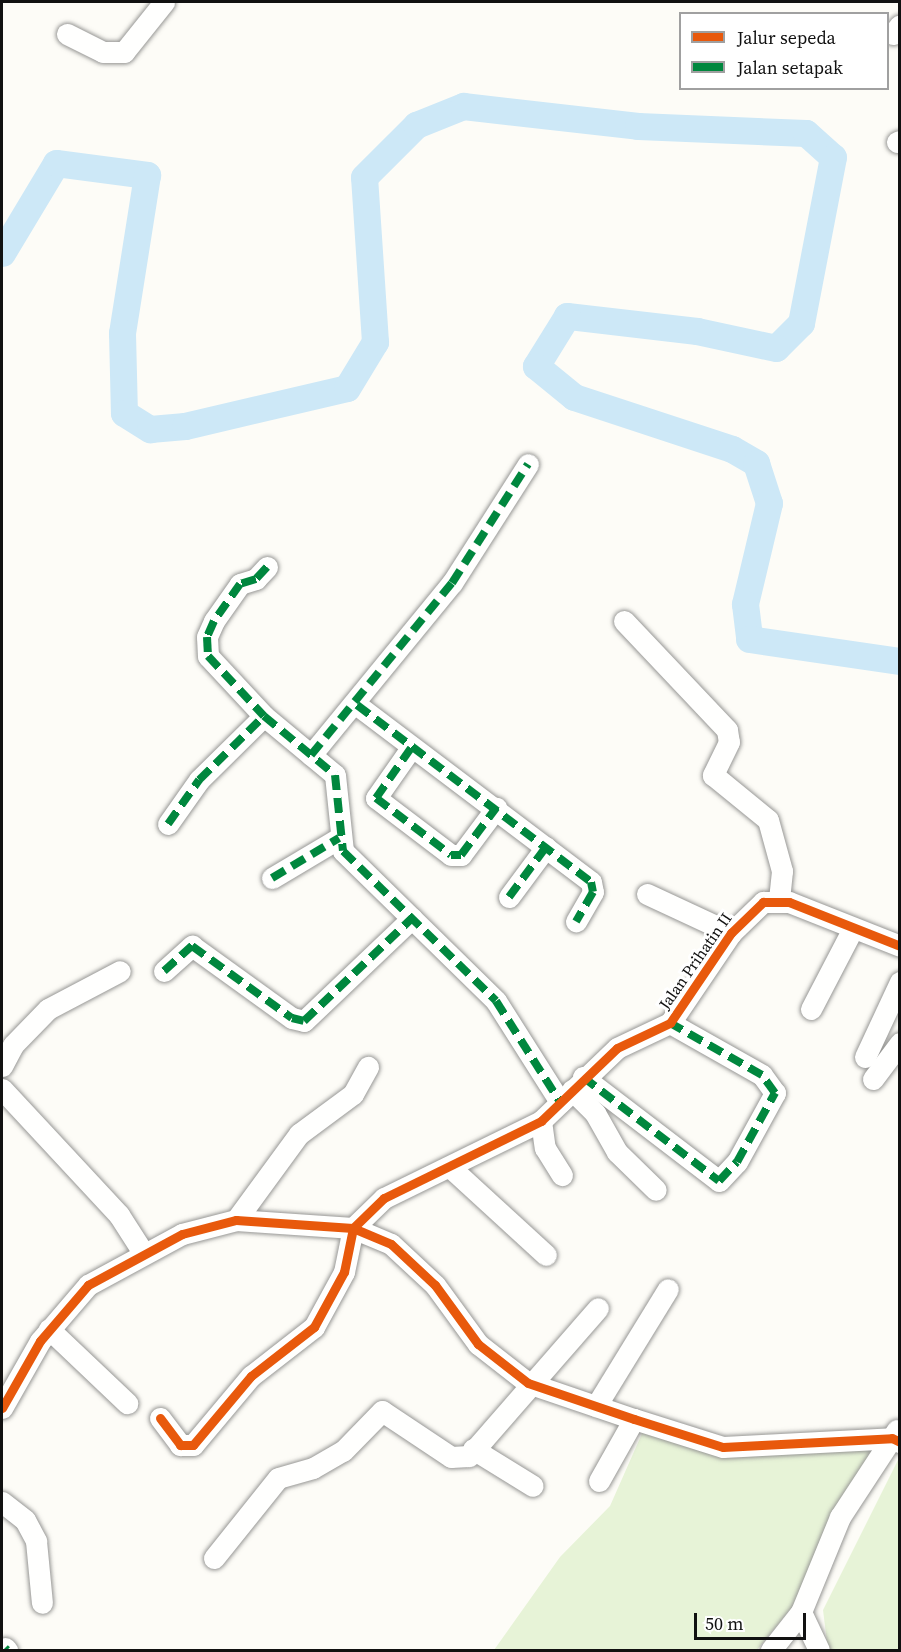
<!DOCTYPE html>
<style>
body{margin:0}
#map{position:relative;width:901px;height:1652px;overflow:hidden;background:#fdfcf7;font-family:"Source Serif 4",serif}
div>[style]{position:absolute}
.green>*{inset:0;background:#e7f3d7}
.river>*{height:27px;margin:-13.5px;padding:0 13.5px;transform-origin:13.5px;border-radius:13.5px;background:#cde8f7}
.roads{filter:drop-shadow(0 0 2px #979795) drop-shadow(0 0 2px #979795)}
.minor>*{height:21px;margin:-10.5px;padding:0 10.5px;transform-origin:10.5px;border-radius:10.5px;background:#fffffe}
.quiet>*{height:8px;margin-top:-4px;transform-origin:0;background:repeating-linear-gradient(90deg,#00873e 0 15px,transparent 0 23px)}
.cycleway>*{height:9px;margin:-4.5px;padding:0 4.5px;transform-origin:4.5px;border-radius:4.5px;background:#e8590c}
span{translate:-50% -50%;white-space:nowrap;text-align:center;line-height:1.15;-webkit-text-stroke:6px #fff;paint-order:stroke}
.street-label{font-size:16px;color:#111}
.frame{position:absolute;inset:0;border:3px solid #111;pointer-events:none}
.legend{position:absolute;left:679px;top:12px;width:210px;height:78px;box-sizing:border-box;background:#fff;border:2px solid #a0a0a0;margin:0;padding:8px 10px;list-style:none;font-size:18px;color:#111}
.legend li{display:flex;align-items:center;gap:12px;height:30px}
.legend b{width:30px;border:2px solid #a0a0a0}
.scale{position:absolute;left:694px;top:1613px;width:112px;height:27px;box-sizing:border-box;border:3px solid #111;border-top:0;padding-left:8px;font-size:18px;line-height:21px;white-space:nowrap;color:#111;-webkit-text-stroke:4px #fff;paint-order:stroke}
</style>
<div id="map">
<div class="green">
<div style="clip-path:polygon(644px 1429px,743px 1452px,876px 1445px,792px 1607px,757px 1650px,494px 1650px,560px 1557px,610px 1506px)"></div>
<div style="clip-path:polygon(899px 1458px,899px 1650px,828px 1650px,823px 1610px)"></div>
</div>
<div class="river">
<div style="left:2px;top:253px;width:105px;rotate:-59deg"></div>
<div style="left:56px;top:163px;width:92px;rotate:7.5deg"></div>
<div style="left:147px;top:175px;width:160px;rotate:99deg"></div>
<div style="left:122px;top:333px;width:80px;rotate:88.6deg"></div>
<div style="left:124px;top:413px;width:31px;rotate:32deg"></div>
<div style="left:150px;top:429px;width:35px;rotate:-5deg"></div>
<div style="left:185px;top:426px;width:166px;rotate:-13.2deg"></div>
<div style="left:347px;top:388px;width:54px;rotate:-58.7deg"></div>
<div style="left:375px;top:342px;width:165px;rotate:-93.8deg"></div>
<div style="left:364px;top:177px;width:74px;rotate:-45deg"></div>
<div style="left:416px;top:125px;width:51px;rotate:-22deg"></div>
<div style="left:463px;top:106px;width:176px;rotate:6.5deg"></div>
<div style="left:638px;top:126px;width:168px;rotate:2.4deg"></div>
<div style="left:806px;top:133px;width:36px;rotate:42deg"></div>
<div style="left:833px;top:157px;width:169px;rotate:100.9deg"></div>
<div style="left:801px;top:323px;width:35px;rotate:135deg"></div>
<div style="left:776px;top:348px;width:81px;rotate:-167.9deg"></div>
<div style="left:697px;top:331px;width:131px;rotate:-173.4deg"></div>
<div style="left:567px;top:316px;width:59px;rotate:121.8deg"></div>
<div style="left:536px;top:366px;width:49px;rotate:39.2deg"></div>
<div style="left:574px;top:397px;width:166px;rotate:18.2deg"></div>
<div style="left:732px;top:449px;width:28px;rotate:30deg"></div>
<div style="left:756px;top:463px;width:42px;rotate:72deg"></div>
<div style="left:769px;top:503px;width:104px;rotate:103.4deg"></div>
<div style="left:745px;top:604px;width:35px;rotate:83deg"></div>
<div style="left:749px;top:639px;width:153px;rotate:8.3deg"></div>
</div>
<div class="roads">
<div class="minor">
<div style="left:67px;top:34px;width:40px;rotate:26.6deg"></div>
<div style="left:103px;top:52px;width:21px"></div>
<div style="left:124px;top:52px;width:64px;rotate:-51.3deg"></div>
<div style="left:893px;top:34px;width:11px;rotate:-52deg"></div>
<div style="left:897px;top:142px;width:3px;rotate:-18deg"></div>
<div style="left:267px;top:567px;width:16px;rotate:133deg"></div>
<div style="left:256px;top:579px;width:17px;rotate:163deg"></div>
<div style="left:240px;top:584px;width:45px;rotate:125.1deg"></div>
<div style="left:214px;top:621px;width:17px;rotate:114deg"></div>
<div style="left:207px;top:637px;width:19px;rotate:87deg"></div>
<div style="left:208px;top:656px;width:82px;rotate:47deg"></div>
<div style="left:264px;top:716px;width:92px;rotate:39.7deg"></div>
<div style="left:335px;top:775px;width:76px;rotate:84deg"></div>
<div style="left:343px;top:851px;width:214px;rotate:44.4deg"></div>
<div style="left:496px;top:1001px;width:120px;rotate:57.6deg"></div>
<div style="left:624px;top:621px;width:150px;rotate:46.6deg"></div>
<div style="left:727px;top:730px;width:12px;rotate:81deg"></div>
<div style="left:729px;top:742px;width:37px;rotate:116deg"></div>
<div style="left:713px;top:775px;width:71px;rotate:39.3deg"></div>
<div style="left:768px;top:820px;width:53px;rotate:74.6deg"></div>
<div style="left:782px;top:871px;width:29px;rotate:96deg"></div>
<div style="left:357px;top:705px;width:293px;rotate:37.1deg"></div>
<div style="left:591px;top:882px;width:10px;rotate:79deg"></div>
<div style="left:593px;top:892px;width:34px;rotate:120deg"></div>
<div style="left:411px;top:748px;width:61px;rotate:125deg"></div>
<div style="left:376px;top:798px;width:94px;rotate:37.2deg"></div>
<div style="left:451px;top:855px;width:10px"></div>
<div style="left:461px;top:855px;width:59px;rotate:-53.3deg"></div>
<div style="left:311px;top:755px;width:222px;rotate:-50.7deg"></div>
<div style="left:452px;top:583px;width:141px;rotate:-57.4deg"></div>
<div style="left:168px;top:824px;width:54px;rotate:-54.8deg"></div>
<div style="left:199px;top:780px;width:91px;rotate:-44.6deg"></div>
<div style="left:272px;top:878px;width:78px;rotate:-30.8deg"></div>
<div style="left:647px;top:894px;width:93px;rotate:24.9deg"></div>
<div style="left:509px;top:897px;width:62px;rotate:-53.5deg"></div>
<div style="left:164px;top:971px;width:38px;rotate:-42deg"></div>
<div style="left:192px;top:946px;width:123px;rotate:35.8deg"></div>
<div style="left:292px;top:1018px;width:12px;rotate:14deg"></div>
<div style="left:304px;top:1021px;width:149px;rotate:-43.6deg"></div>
<div style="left:811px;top:1009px;width:82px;rotate:-62.5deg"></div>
<div style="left:865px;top:1057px;width:83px;rotate:-65deg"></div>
<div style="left:2px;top:1066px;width:24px;rotate:-62deg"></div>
<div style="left:13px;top:1045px;width:50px;rotate:-45.8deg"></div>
<div style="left:48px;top:1009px;width:81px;rotate:-27.8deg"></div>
<div style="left:583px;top:1077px;width:171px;rotate:37.4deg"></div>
<div style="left:719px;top:1181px;width:26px;rotate:-47deg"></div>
<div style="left:737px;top:1162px;width:79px;rotate:-61.2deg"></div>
<div style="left:775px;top:1093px;width:22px;rotate:-126deg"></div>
<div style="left:762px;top:1075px;width:106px;rotate:-150.5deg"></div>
<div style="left:873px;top:1079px;width:45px;rotate:-53.1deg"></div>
<div style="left:2px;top:1089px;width:172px;rotate:47.1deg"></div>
<div style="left:119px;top:1215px;width:46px;rotate:57.3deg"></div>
<div style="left:572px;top:1090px;width:33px;rotate:45deg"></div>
<div style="left:595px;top:1113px;width:45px;rotate:60.6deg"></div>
<div style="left:617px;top:1152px;width:54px;rotate:44.3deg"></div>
<div style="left:541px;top:1121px;width:27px;rotate:82deg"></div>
<div style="left:545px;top:1148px;width:32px;rotate:58deg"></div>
<div style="left:450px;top:1167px;width:130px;rotate:42.5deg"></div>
<div style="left:236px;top:1220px;width:107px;rotate:-53.8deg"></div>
<div style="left:299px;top:1134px;width:67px;rotate:-36.5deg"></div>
<div style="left:353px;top:1094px;width:31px;rotate:-61deg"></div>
<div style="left:49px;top:1329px;width:108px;rotate:43.5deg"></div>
<div style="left:596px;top:1406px;width:137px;rotate:-58.4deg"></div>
<div style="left:2px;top:1408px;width:77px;rotate:-60.4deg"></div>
<div style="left:40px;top:1341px;width:74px;rotate:-49.4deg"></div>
<div style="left:88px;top:1285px;width:107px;rotate:-28.5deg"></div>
<div style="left:182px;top:1234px;width:56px;rotate:-14.5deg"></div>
<div style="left:236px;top:1220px;width:117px;rotate:3.9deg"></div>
<div style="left:353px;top:1228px;width:41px;rotate:22.8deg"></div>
<div style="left:391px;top:1244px;width:60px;rotate:43deg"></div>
<div style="left:435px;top:1285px;width:73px;rotate:53.9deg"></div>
<div style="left:478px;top:1344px;width:63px;rotate:38deg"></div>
<div style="left:528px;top:1383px;width:112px;rotate:18.8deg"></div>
<div style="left:634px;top:1419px;width:93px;rotate:17.5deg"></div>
<div style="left:723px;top:1447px;width:169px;rotate:-3deg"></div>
<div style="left:892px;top:1438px;width:9px;rotate:27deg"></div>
<div style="left:160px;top:1418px;width:34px;rotate:53deg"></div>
<div style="left:180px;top:1445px;width:13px"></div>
<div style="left:193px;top:1445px;width:90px;rotate:-50deg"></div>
<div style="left:251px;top:1376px;width:80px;rotate:-37.9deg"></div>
<div style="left:314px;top:1327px;width:63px;rotate:-61.4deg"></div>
<div style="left:344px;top:1272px;width:45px;rotate:-78.4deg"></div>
<div style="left:353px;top:1228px;width:43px;rotate:-44.1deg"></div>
<div style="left:384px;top:1198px;width:175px;rotate:-26.1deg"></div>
<div style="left:541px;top:1121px;width:105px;rotate:-43.8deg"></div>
<div style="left:617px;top:1048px;width:59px;rotate:-25.3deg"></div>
<div style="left:670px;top:1023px;width:109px;rotate:-55.9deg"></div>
<div style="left:731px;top:933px;width:45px;rotate:-44.1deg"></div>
<div style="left:763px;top:902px;width:26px"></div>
<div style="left:789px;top:902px;width:119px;rotate:21.6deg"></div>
<div style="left:473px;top:1449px;width:70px;rotate:31.7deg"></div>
<div style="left:599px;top:1481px;width:71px;rotate:-60.6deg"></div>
<div style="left:2px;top:1502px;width:29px;rotate:38deg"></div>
<div style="left:25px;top:1520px;width:24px;rotate:62deg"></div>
<div style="left:36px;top:1541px;width:62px;rotate:84.5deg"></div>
<div style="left:214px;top:1558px;width:102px;rotate:-51.3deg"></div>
<div style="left:278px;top:1478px;width:36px;rotate:-16deg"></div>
<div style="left:313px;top:1468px;width:34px;rotate:-30deg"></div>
<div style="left:343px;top:1451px;width:56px;rotate:-45.7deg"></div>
<div style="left:382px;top:1411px;width:83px;rotate:33.7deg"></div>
<div style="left:451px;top:1457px;width:18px;rotate:-3deg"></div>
<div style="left:469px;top:1456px;width:196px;rotate:-48.9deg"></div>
<div style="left:801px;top:1612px;width:42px;rotate:64.7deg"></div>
<div style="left:5px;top:1648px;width:3px;rotate:45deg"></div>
<div style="left:771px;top:1650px;width:48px;rotate:-51.7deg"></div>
<div style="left:801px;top:1612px;width:103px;rotate:-67.7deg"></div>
<div style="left:840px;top:1517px;width:104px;rotate:-56.8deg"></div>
</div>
</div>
<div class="quiet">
<div style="left:267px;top:567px;width:16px;rotate:133deg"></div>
<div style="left:256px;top:579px;width:17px;rotate:163deg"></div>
<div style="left:240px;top:584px;width:45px;rotate:125.1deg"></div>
<div style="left:214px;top:621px;width:17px;rotate:114deg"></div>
<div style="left:207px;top:637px;width:19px;rotate:87deg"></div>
<div style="left:208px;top:656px;width:82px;rotate:47deg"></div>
<div style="left:264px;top:716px;width:92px;rotate:39.7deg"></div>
<div style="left:335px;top:775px;width:76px;rotate:84deg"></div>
<div style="left:343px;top:851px;width:214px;rotate:44.4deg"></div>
<div style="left:496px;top:1001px;width:120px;rotate:57.6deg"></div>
<div style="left:357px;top:705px;width:293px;rotate:37.1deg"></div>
<div style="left:591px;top:882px;width:10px;rotate:79deg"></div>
<div style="left:593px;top:892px;width:34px;rotate:120deg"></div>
<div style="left:411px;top:748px;width:61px;rotate:125deg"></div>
<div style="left:376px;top:798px;width:94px;rotate:37.2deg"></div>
<div style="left:451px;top:855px;width:10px"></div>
<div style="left:461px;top:855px;width:59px;rotate:-53.3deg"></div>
<div style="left:311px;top:755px;width:222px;rotate:-50.7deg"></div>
<div style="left:452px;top:583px;width:141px;rotate:-57.4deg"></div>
<div style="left:168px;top:824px;width:54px;rotate:-54.8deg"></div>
<div style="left:199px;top:780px;width:91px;rotate:-44.6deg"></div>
<div style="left:272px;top:878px;width:78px;rotate:-30.8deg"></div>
<div style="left:509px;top:897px;width:62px;rotate:-53.5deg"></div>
<div style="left:164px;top:971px;width:38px;rotate:-42deg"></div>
<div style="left:192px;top:946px;width:123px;rotate:35.8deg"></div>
<div style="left:292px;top:1018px;width:12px;rotate:14deg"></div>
<div style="left:304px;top:1021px;width:149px;rotate:-43.6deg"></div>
<div style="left:583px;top:1077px;width:171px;rotate:37.4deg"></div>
<div style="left:719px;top:1181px;width:26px;rotate:-47deg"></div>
<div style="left:737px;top:1162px;width:79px;rotate:-61.2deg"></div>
<div style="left:775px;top:1093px;width:22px;rotate:-126deg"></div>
<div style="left:762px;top:1075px;width:106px;rotate:-150.5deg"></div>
<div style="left:5px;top:1648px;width:3px;rotate:45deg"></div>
</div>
<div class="cycleway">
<div style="left:2px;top:1408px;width:77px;rotate:-60.4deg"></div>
<div style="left:40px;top:1341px;width:74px;rotate:-49.4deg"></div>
<div style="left:88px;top:1285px;width:107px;rotate:-28.5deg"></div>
<div style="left:182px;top:1234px;width:56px;rotate:-14.5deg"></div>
<div style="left:236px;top:1220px;width:117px;rotate:3.9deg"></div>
<div style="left:353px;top:1228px;width:41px;rotate:22.8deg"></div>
<div style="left:391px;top:1244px;width:60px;rotate:43deg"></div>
<div style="left:435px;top:1285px;width:73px;rotate:53.9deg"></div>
<div style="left:478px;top:1344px;width:63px;rotate:38deg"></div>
<div style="left:528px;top:1383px;width:112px;rotate:18.8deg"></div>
<div style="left:634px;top:1419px;width:93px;rotate:17.5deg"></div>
<div style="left:723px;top:1447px;width:169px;rotate:-3deg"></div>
<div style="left:892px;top:1438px;width:9px;rotate:27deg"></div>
<div style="left:160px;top:1418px;width:34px;rotate:53deg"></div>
<div style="left:180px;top:1445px;width:13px"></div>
<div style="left:193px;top:1445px;width:90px;rotate:-50deg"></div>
<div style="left:251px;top:1376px;width:80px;rotate:-37.9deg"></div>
<div style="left:314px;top:1327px;width:63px;rotate:-61.4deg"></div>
<div style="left:344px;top:1272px;width:45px;rotate:-78.4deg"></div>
<div style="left:353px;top:1228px;width:43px;rotate:-44.1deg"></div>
<div style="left:384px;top:1198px;width:175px;rotate:-26.1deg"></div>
<div style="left:541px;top:1121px;width:105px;rotate:-43.8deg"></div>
<div style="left:617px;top:1048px;width:59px;rotate:-25.3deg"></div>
<div style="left:670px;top:1023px;width:109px;rotate:-55.9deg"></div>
<div style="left:731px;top:933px;width:45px;rotate:-44.1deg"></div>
<div style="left:763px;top:902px;width:26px"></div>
<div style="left:789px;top:902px;width:119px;rotate:21.6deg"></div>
</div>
<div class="street-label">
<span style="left:695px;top:961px;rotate:-55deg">Jalan Prihatin II</span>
</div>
<div class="frame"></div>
<ul class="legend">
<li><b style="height:8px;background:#e8590c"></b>Jalur sepeda</li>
<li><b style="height:8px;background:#00873e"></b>Jalan setapak</li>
</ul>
<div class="scale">50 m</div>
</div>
